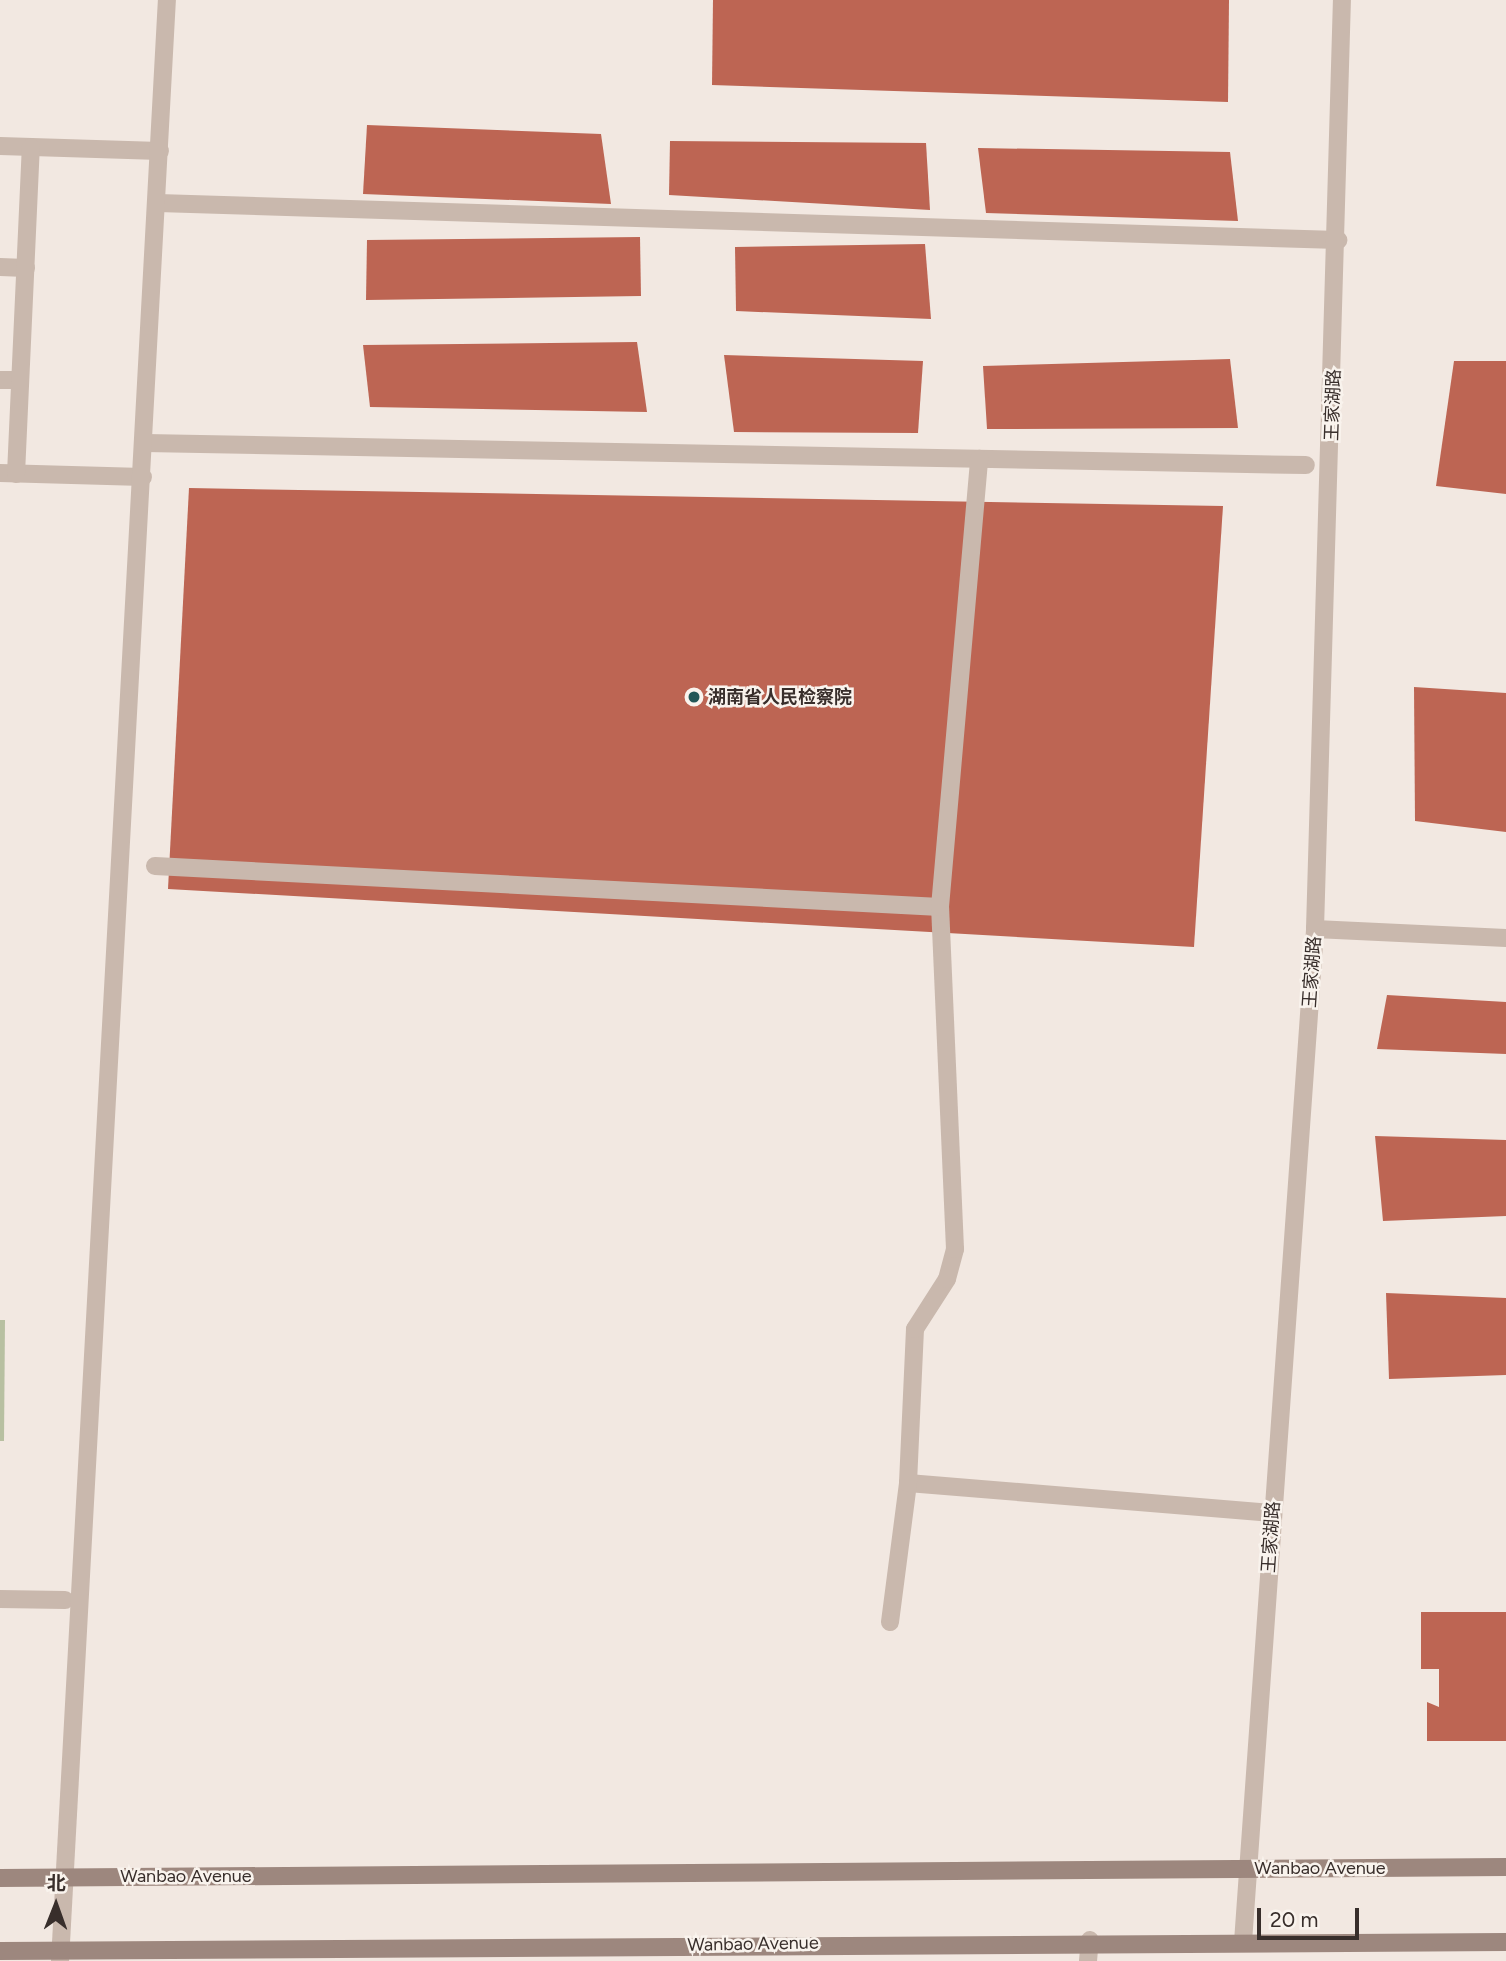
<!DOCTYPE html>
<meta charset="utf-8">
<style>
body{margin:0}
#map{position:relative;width:1506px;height:1961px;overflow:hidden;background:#f2e8e1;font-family:Figtree,"Noto Sans SC",sans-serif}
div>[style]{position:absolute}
.green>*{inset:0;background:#b8c0a1}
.building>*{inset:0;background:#bd6553}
.minor>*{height:18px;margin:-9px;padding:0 9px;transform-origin:9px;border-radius:9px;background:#c9b8ad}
.tertiary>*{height:18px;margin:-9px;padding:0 9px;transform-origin:9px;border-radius:9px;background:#c9b8ad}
.secondary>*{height:18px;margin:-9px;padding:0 9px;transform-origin:9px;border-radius:9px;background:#9d877e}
.dots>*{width:19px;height:19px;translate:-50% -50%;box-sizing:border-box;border:4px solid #f9f3ed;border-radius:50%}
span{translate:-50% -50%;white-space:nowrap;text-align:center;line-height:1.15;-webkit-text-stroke:5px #f9f3ed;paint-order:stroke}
.street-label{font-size:18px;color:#382e2b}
.poi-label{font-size:18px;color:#382e2b;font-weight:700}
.left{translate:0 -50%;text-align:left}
.north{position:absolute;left:21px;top:1870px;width:70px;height:70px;-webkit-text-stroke:5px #f9f3ed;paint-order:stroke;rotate:1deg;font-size:19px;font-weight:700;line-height:28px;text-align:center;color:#382e2b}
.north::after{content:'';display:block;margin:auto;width:24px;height:32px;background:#382e2b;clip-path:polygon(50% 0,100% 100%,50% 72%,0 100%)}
.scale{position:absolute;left:1257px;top:1908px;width:102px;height:32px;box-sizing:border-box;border:4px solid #382e2b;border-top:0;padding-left:9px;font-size:21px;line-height:24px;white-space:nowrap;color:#382e2b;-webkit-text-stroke:5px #f9f3ed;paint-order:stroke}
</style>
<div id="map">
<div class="green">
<div style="clip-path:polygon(0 1320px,5px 1320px,4px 1441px,0 1441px)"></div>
</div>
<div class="building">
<div style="clip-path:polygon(713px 0,1229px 0,1228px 102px,712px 85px)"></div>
<div style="clip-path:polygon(367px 125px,601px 134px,611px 204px,363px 194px)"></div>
<div style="clip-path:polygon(670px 141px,926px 143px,930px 210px,669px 195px)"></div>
<div style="clip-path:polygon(978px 148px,1230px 152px,1238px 221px,986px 213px)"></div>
<div style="clip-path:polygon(640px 237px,641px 296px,366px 300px,367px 240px)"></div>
<div style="clip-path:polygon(925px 244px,931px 319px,736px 311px,735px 247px)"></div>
<div style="clip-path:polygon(637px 342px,647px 412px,370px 407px,363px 345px)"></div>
<div style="clip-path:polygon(724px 355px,923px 361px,918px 433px,734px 432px)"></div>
<div style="clip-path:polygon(1230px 359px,1238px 428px,987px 429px,983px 366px)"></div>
<div style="clip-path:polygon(1454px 361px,1506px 361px,1506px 494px,1436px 486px)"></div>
<div style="clip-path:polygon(189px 488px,1223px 506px,1194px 947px,168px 889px)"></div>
<div style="clip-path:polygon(1414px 687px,1506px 693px,1506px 832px,1415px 821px)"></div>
<div style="clip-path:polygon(1387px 995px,1506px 1002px,1506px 1054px,1377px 1049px)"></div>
<div style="clip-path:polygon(1375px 1136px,1506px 1140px,1506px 1216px,1383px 1221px)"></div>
<div style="clip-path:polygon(1386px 1293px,1506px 1298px,1506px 1375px,1389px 1379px)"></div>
<div style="clip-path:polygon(1421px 1612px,1506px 1612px,1506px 1741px,1427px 1741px,1427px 1702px,1439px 1707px,1439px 1669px,1421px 1669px)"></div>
</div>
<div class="minor">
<div style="left:0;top:146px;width:160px;rotate:1.8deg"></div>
<div style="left:158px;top:203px;width:1181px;rotate:1.8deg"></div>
<div style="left:0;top:267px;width:26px;rotate:2deg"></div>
<div style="left:0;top:380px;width:20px"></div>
<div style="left:145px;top:443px;width:1161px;rotate:1.09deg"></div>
<div style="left:0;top:473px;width:143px;rotate:1.6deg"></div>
<div style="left:16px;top:474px;width:327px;rotate:-87.4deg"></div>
<div style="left:155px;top:866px;width:786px;rotate:2.99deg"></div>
<div style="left:908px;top:1483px;width:366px;rotate:4.7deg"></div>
<div style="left:0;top:1599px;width:65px;rotate:0.9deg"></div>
<div style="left:890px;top:1622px;width:140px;rotate:-82.6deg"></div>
<div style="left:908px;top:1483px;width:154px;rotate:-87.4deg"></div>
<div style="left:915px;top:1329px;width:59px;rotate:-57.4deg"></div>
<div style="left:947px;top:1279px;width:31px;rotate:-75deg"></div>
<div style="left:955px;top:1249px;width:342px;rotate:-92.5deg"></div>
<div style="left:940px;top:907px;width:450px;rotate:-85deg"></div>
<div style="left:60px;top:1961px;width:1964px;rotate:-86.88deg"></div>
<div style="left:1088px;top:1961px;width:21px;rotate:-85deg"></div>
</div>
<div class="tertiary">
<div style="left:1315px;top:929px;width:191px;rotate:2.7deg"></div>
<div style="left:1243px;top:1942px;width:1016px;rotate:-85.93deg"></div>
<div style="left:1315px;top:929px;width:929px;rotate:-88.34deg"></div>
</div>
<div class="secondary">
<div style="left:0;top:1878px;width:1506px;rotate:-0.42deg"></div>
<div style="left:0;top:1951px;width:1506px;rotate:-0.34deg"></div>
</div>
<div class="dots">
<div style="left:694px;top:697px;background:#235757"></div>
</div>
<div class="street-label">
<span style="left:1333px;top:405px;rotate:-88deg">王家湖路</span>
<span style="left:1312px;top:972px;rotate:-86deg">王家湖路</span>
<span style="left:1271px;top:1537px;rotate:-86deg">王家湖路</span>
<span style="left:1320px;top:1868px">Wanbao Avenue</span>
<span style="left:186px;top:1876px">Wanbao Avenue</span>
<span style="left:753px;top:1944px;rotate:-1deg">Wanbao Avenue</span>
</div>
<div class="poi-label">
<span class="left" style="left:708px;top:697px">湖南省人民检察院</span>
</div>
<div class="north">北</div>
<div class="scale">20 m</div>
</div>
